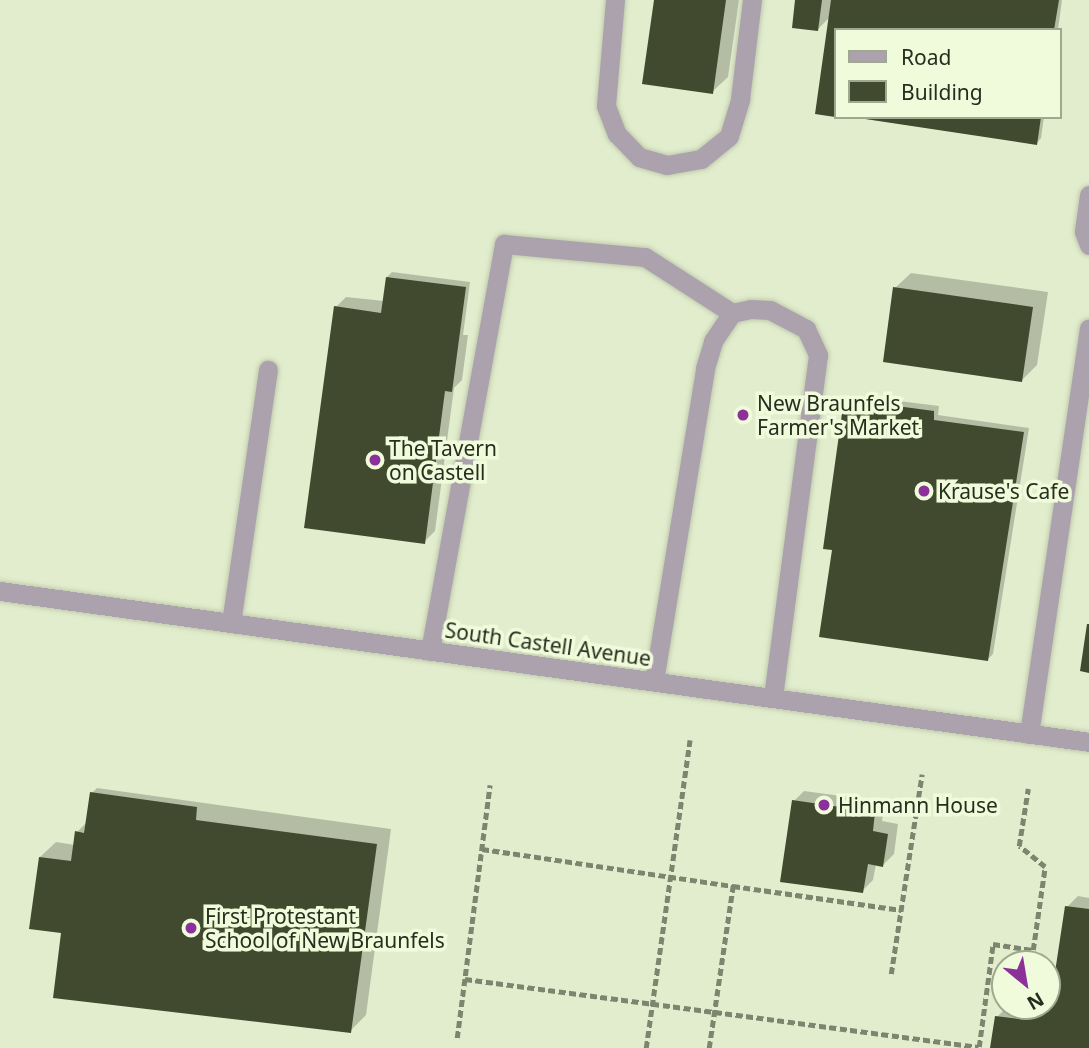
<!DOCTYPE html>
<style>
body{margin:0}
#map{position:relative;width:1089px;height:1048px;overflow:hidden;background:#e1edcd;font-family:"Noto Sans",sans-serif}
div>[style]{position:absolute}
.shadow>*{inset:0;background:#0003}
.building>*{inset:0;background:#414a2f}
.path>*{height:4.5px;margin-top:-2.25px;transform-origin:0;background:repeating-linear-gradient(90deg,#7d856f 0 7px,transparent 0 10.5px)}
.roads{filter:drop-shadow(0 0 2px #c0caae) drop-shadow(0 0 2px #c0caae)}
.service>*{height:19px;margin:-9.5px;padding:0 9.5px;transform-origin:9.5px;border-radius:9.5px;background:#aca2ad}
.minor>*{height:19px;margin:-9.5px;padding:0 9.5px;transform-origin:9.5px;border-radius:9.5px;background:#aca2ad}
.dots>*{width:19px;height:19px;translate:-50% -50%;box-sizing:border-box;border:4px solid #effbda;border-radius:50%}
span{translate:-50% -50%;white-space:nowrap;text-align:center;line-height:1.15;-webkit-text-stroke:7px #effbda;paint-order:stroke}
.poi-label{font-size:21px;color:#282d20}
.left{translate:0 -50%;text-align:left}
.street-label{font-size:21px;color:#282d20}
.legend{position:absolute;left:834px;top:28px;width:228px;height:91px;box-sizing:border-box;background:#effbda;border:2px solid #9fa990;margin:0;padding:9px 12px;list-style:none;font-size:21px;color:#282d20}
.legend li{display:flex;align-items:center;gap:14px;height:35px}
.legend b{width:35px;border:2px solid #9fa990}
.north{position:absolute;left:991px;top:950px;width:70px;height:70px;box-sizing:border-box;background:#effbda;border:2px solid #9fa990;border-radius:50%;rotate:150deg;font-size:19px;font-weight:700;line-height:28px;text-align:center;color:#282d20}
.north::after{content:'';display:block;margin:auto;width:24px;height:32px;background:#8c309a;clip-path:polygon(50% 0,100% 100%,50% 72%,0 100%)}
</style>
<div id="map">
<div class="shadow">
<div style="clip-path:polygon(656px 0,739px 0,728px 77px,712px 92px)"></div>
<div style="clip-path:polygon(797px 0,1062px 0,1058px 30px,835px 30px,835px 115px,817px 112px,831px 16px,818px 29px)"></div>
<div style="clip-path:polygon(853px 117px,1044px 117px,1041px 138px,1036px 144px)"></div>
<div style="clip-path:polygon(392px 272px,470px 282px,463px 335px,468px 335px,462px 380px,454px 388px,435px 531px,424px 542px,336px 307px,346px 297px,384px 301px,387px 277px)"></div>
<div style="clip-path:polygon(911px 273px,1048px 292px,1037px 365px,1022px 380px,895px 288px)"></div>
<div style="clip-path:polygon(851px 395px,939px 406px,938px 415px,1029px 428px,993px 654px,988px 659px,834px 549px,846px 400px)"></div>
<div style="clip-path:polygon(97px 788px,391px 829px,366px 1015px,350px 1031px,63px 931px,40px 857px,56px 842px,75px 845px,77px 832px,88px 821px,92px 793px)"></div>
<div style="clip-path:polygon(804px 791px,885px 802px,882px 821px,898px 824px,894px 854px,883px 865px,876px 864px,873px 880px,862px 891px,794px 801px)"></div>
<div style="clip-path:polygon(1078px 896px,1089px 898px,1089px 1048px,993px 1048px,997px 1017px,1008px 1006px,1032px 1009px,1032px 1006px,1047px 1006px,1047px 979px,1056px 980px,1067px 907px)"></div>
</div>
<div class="building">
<div style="clip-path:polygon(654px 0,726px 0,713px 94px,642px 84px)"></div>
<div style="clip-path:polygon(795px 0,822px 0,818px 31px,792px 28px)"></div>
<div style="clip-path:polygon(831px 0,1059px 0,1054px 30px,835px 30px,835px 117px,815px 114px)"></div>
<div style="clip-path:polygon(852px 117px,1041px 117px,1037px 145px)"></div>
<div style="clip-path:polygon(386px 277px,466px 287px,452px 392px,445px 391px,425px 544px,304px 528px,334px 306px,381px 313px)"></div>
<div style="clip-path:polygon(893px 287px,1033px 307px,1022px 382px,883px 362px)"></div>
<div style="clip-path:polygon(844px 399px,934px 411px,934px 420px,1024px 432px,988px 661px,819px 637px,832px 550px,823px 549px)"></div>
<div style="clip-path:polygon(1087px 624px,1089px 624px,1089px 673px,1080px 671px)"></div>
<div style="clip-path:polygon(90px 792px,197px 807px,196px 820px,377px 844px,351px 1033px,53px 998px,61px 933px,29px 929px,39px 857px,71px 861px,75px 831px,84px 833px)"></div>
<div style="clip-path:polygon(792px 800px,875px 812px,873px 831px,888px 834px,883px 867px,868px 864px,863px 893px,780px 882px)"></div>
<div style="clip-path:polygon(1065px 906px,1089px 909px,1089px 1048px,990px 1048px,995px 1016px,1028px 1020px,1030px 1006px,1047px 1006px,1047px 991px,1052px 992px)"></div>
</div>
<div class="path">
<div style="left:482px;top:849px;width:254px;rotate:8.4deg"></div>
<div style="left:891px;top:974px;width:202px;rotate:-81.2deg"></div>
<div style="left:465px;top:979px;width:518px;rotate:7.54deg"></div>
<div style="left:457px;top:1038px;width:255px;rotate:-82.6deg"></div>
<div style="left:979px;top:1047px;width:104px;rotate:-82.3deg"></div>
<div style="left:993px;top:944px;width:40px;rotate:8.5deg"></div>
<div style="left:1033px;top:950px;width:84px;rotate:-81.8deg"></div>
<div style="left:1045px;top:867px;width:33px;rotate:-141deg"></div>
<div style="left:1019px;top:846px;width:58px;rotate:-81deg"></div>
<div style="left:646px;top:1048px;width:311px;rotate:-81.9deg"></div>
<div style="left:709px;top:1048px;width:164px;rotate:-81.6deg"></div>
<div style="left:733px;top:886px;width:170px;rotate:8.1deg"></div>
</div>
<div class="roads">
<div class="service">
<div style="left:615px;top:0;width:106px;rotate:94.9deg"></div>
<div style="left:606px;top:106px;width:30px;rotate:69deg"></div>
<div style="left:617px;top:134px;width:32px;rotate:46deg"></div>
<div style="left:639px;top:157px;width:29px;rotate:16deg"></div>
<div style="left:667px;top:165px;width:35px;rotate:-10deg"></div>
<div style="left:701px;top:159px;width:36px;rotate:-39deg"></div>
<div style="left:729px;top:136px;width:39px;rotate:-73deg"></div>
<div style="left:740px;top:99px;width:100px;rotate:-83.1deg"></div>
<div style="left:1089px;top:195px;width:37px;rotate:98deg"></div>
<div style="left:1084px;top:232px;width:14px;rotate:69deg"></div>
<div style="left:231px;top:623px;width:256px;rotate:-81.7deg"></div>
<div style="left:430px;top:651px;width:414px;rotate:-79.7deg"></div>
<div style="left:504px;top:244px;width:142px;rotate:5.3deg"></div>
<div style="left:645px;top:257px;width:103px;rotate:32.8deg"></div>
<div style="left:654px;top:681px;width:317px;rotate:-80.7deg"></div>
<div style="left:705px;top:368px;width:28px;rotate:-73deg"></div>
<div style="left:713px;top:341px;width:34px;rotate:-56deg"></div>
<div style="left:732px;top:313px;width:19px;rotate:-12deg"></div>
<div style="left:751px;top:309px;width:19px;rotate:3deg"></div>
<div style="left:770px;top:310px;width:41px;rotate:27.8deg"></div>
<div style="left:806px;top:329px;width:29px;rotate:65deg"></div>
<div style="left:818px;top:355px;width:346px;rotate:97.5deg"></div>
<div style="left:1029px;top:734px;width:410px;rotate:-81.6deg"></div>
</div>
<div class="minor">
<div style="left:0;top:591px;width:1099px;rotate:7.89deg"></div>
</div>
</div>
<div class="dots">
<div style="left:743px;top:415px;background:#8c309a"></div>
<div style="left:375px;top:460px;background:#8c309a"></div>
<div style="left:924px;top:491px;background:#8c309a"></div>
<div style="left:824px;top:805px;background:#8c309a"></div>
<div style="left:191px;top:928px;background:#8c309a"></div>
</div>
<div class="poi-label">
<span class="left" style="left:757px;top:415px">New Braunfels<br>Farmer's Market</span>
<span class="left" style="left:389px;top:460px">The Tavern<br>on Castell</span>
<span class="left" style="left:938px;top:491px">Krause's Cafe</span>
<span class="left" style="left:838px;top:805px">Hinmann House</span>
<span class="left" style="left:205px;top:928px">First Protestant<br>School of New Braunfels</span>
</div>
<div class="street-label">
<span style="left:548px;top:644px;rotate:8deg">South Castell Avenue</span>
</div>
<ul class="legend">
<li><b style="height:9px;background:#aca2ad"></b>Road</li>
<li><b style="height:19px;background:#414a2f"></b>Building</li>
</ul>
<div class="north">N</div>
</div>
